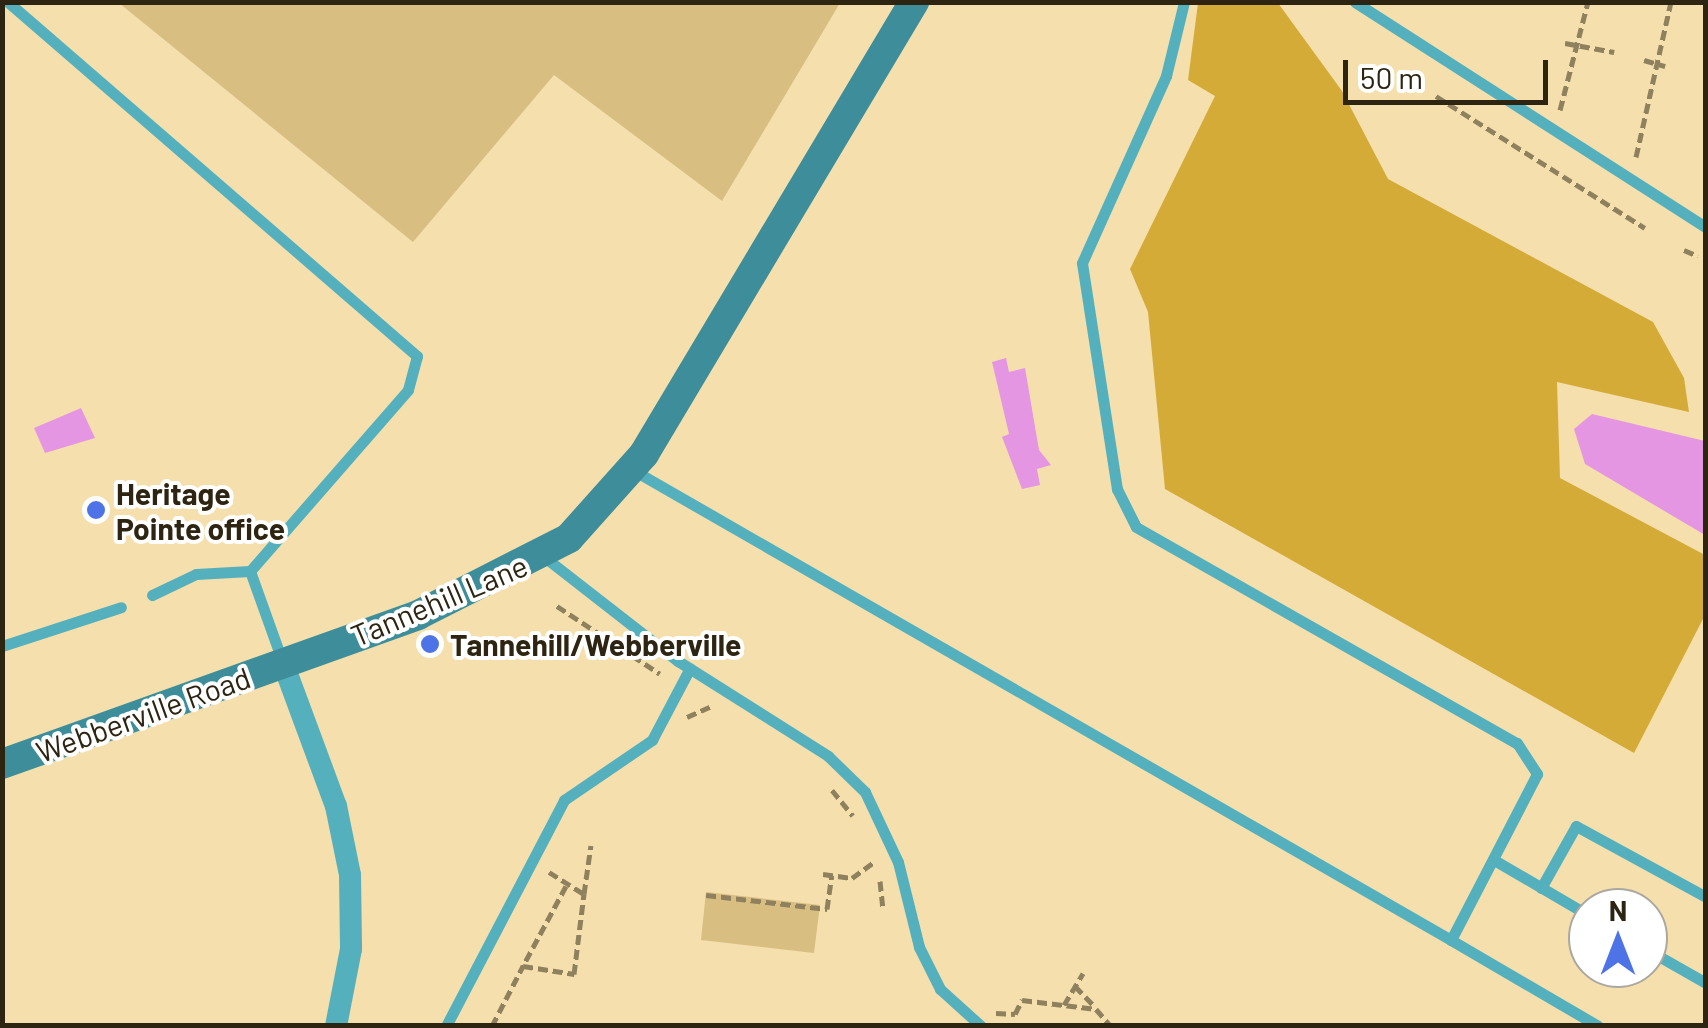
<!DOCTYPE html>
<style>
body{margin:0}
#map{position:relative;width:1708px;height:1028px;overflow:hidden;background:#f5dfad;font-family:Barlow,sans-serif}
div>[style]{position:absolute}
.green>*{inset:0;background:#d8be81}
.forest>*{inset:0;background:#d5ab38}
.water>*{inset:0;background:#e596e3}
.path>*{height:5px;margin-top:-2.5px;transform-origin:0;background:repeating-linear-gradient(90deg,#8f815e 0 10px,transparent 0 15px)}
.lane>*{height:11px;margin:-5.5px;padding:0 5.5px;transform-origin:5.5px;border-radius:5.5px;background:#55b0bd}
.street>*{height:22px;margin:-11px;padding:0 11px;transform-origin:11px;border-radius:11px;background:#55b0bd}
.secondary>*{height:30px;margin:-15px;padding:0 15px;transform-origin:15px;border-radius:15px;background:#3d8e9a}
.dots>*{width:28px;height:28px;translate:-50% -50%;box-sizing:border-box;border:5px solid #fff;border-radius:50%}
span{translate:-50% -50%;white-space:nowrap;text-align:center;line-height:1.15;-webkit-text-stroke:8px #fff;paint-order:stroke}
.poi-label{font-size:30px;color:#2d2511;font-weight:700}
.left{translate:0 -50%;text-align:left}
.street-label{font-size:30px;color:#2d2511}
.frame{position:absolute;inset:0;border:5px solid #2d2511;pointer-events:none}
.north{position:absolute;left:1568px;top:888px;width:100px;height:100px;box-sizing:border-box;background:#fff;border:2px solid #aba8a0;border-radius:50%;rotate:0deg;font-size:28px;font-weight:700;line-height:40px;text-align:center;color:#2d2511}
.north::after{content:'';display:block;margin:auto;width:35px;height:45px;background:#4e73e7;clip-path:polygon(50% 0,100% 100%,50% 72%,0 100%)}
.scale{position:absolute;left:1343px;top:60px;width:205px;height:45px;box-sizing:border-box;border:5px solid #2d2511;border-top:0;padding-left:12px;font-size:30px;line-height:35px;white-space:nowrap;color:#2d2511;-webkit-text-stroke:8px #fff;paint-order:stroke}
</style>
<div id="map">
<div class="green">
<div style="clip-path:polygon(119px 3px,840px 3px,722px 201px,554px 75px,413px 242px)"></div>
<div style="clip-path:polygon(706px 892px,820px 905px,814px 953px,701px 940px)"></div>
</div>
<div class="forest">
<div style="clip-path:polygon(1198px 3px,1278px 3px,1342px 91px,1388px 179px,1653px 322px,1684px 378px,1689px 412px,1557px 382px,1560px 478px,1705px 555px,1705px 615px,1634px 753px,1165px 489px,1148px 312px,1130px 269px,1215px 96px,1188px 80px)"></div>
</div>
<div class="water">
<div style="clip-path:polygon(1006px 358px,1009px 372px,1025px 368px,1039px 450px,1051px 465px,1037px 469px,1040px 485px,1022px 489px,1002px 437px,1009px 434px,992px 362px)"></div>
<div style="clip-path:polygon(81px 408px,95px 438px,45px 453px,34px 428px)"></div>
<div style="clip-path:polygon(1592px 414px,1705px 441px,1705px 535px,1585px 464px,1574px 429px)"></div>
</div>
<div class="path">
<div style="left:1565px;top:43px;width:50px;rotate:10.4deg"></div>
<div style="left:1644px;top:60px;width:22px;rotate:16deg"></div>
<div style="left:1436px;top:96px;width:247px;rotate:32.3deg"></div>
<div style="left:1560px;top:110px;width:112px;rotate:-75.5deg"></div>
<div style="left:1636px;top:157px;width:159px;rotate:-77.3deg"></div>
<div style="left:1684px;top:250px;width:15px;rotate:23deg"></div>
<div style="left:557px;top:606px;width:123px;rotate:33.4deg"></div>
<div style="left:687px;top:717px;width:27px;rotate:-24deg"></div>
<div style="left:832px;top:790px;width:33px;rotate:51deg"></div>
<div style="left:549px;top:872px;width:41px;rotate:32.2deg"></div>
<div style="left:584px;top:894px;width:49px;rotate:-81.9deg"></div>
<div style="left:823px;top:874px;width:29px;rotate:8deg"></div>
<div style="left:852px;top:878px;width:29px;rotate:-36deg"></div>
<div style="left:880px;top:881px;width:27px;rotate:84deg"></div>
<div style="left:566px;top:886px;width:91px;rotate:118.3deg"></div>
<div style="left:523px;top:966px;width:52px;rotate:8.9deg"></div>
<div style="left:574px;top:974px;width:81px;rotate:-82.9deg"></div>
<div style="left:706px;top:895px;width:122px;rotate:6.6deg"></div>
<div style="left:827px;top:909px;width:34px;rotate:-82deg"></div>
<div style="left:1075px;top:986px;width:28px;rotate:46deg"></div>
<div style="left:1064px;top:1005px;width:37px;rotate:-59deg"></div>
<div style="left:996px;top:1013px;width:19px;rotate:3deg"></div>
<div style="left:1015px;top:1014px;width:16px;rotate:-63deg"></div>
<div style="left:1022px;top:1000px;width:75px;rotate:6.9deg"></div>
<div style="left:1096px;top:1009px;width:23px;rotate:49deg"></div>
<div style="left:492px;top:1026px;width:68px;rotate:-62.7deg"></div>
</div>
<div class="lane">
<div style="left:8px;top:2px;width:541px;rotate:40.88deg"></div>
<div style="left:417px;top:356px;width:35px;rotate:105deg"></div>
<div style="left:408px;top:390px;width:240px;rotate:131.1deg"></div>
<div style="left:250px;top:571px;width:98px;rotate:70.3deg"></div>
<div style="left:1184px;top:2px;width:76px;rotate:103.7deg"></div>
<div style="left:1166px;top:76px;width:205px;rotate:114.2deg"></div>
<div style="left:1082px;top:263px;width:229px;rotate:81.2deg"></div>
<div style="left:1117px;top:489px;width:42px;rotate:63.4deg"></div>
<div style="left:1136px;top:527px;width:438px;rotate:29.6deg"></div>
<div style="left:1517px;top:743px;width:37px;rotate:57deg"></div>
<div style="left:1537px;top:774px;width:187px;rotate:117.4deg"></div>
<div style="left:1451px;top:940px;width:170px;rotate:30.3deg"></div>
<div style="left:1355px;top:2px;width:417px;rotate:32.7deg"></div>
<div style="left:633px;top:470px;width:943px;rotate:29.88deg"></div>
<div style="left:543px;top:556px;width:171px;rotate:37.9deg"></div>
<div style="left:678px;top:661px;width:178px;rotate:32.3deg"></div>
<div style="left:828px;top:756px;width:52px;rotate:44.2deg"></div>
<div style="left:865px;top:792px;width:77px;rotate:64.8deg"></div>
<div style="left:898px;top:862px;width:88px;rotate:76.1deg"></div>
<div style="left:919px;top:947px;width:47px;rotate:63.4deg"></div>
<div style="left:940px;top:989px;width:55px;rotate:42.1deg"></div>
<div style="left:152px;top:595px;width:49px;rotate:-25.5deg"></div>
<div style="left:196px;top:574px;width:54px;rotate:-3.2deg"></div>
<div style="left:2px;top:646px;width:125px;rotate:-18.1deg"></div>
<div style="left:1494px;top:860px;width:109px;rotate:30.3deg"></div>
<div style="left:1541px;top:888px;width:71px;rotate:-60.6deg"></div>
<div style="left:1576px;top:826px;width:148px;rotate:28.6deg"></div>
<div style="left:1648px;top:950px;width:67px;rotate:29.6deg"></div>
<div style="left:446px;top:1026px;width:255px;rotate:-62.4deg"></div>
<div style="left:564px;top:800px;width:107px;rotate:-34.3deg"></div>
<div style="left:652px;top:740px;width:81px;rotate:-62.2deg"></div>
</div>
<div class="street">
<div style="left:283px;top:663px;width:153px;rotate:69.7deg"></div>
<div style="left:336px;top:806px;width:70px;rotate:78.5deg"></div>
<div style="left:350px;top:875px;width:74px;rotate:89.2deg"></div>
<div style="left:351px;top:949px;width:78px;rotate:101deg"></div>
</div>
<div class="secondary">
<div style="left:2px;top:764px;width:442px;rotate:-19.7deg"></div>
<div style="left:418px;top:615px;width:169px;rotate:-27deg"></div>
<div style="left:569px;top:538px;width:113px;rotate:-48.2deg"></div>
<div style="left:644px;top:454px;width:527px;rotate:-59.15deg"></div>
</div>
<div class="dots">
<div style="left:96px;top:510px;background:#4e73e7"></div>
<div style="left:430px;top:644px;background:#4e73e7"></div>
</div>
<div class="poi-label">
<span class="left" style="left:116px;top:510px">Heritage<br>Pointe office</span>
<span class="left" style="left:450px;top:644px">Tannehill/Webberville</span>
</div>
<div class="street-label">
<span style="left:439px;top:600px;rotate:-23deg">Tannehill Lane</span>
<span style="left:143px;top:714px;rotate:-20deg">Webberville Road</span>
</div>
<div class="frame"></div>
<div class="north">N</div>
<div class="scale">50 m</div>
</div>
